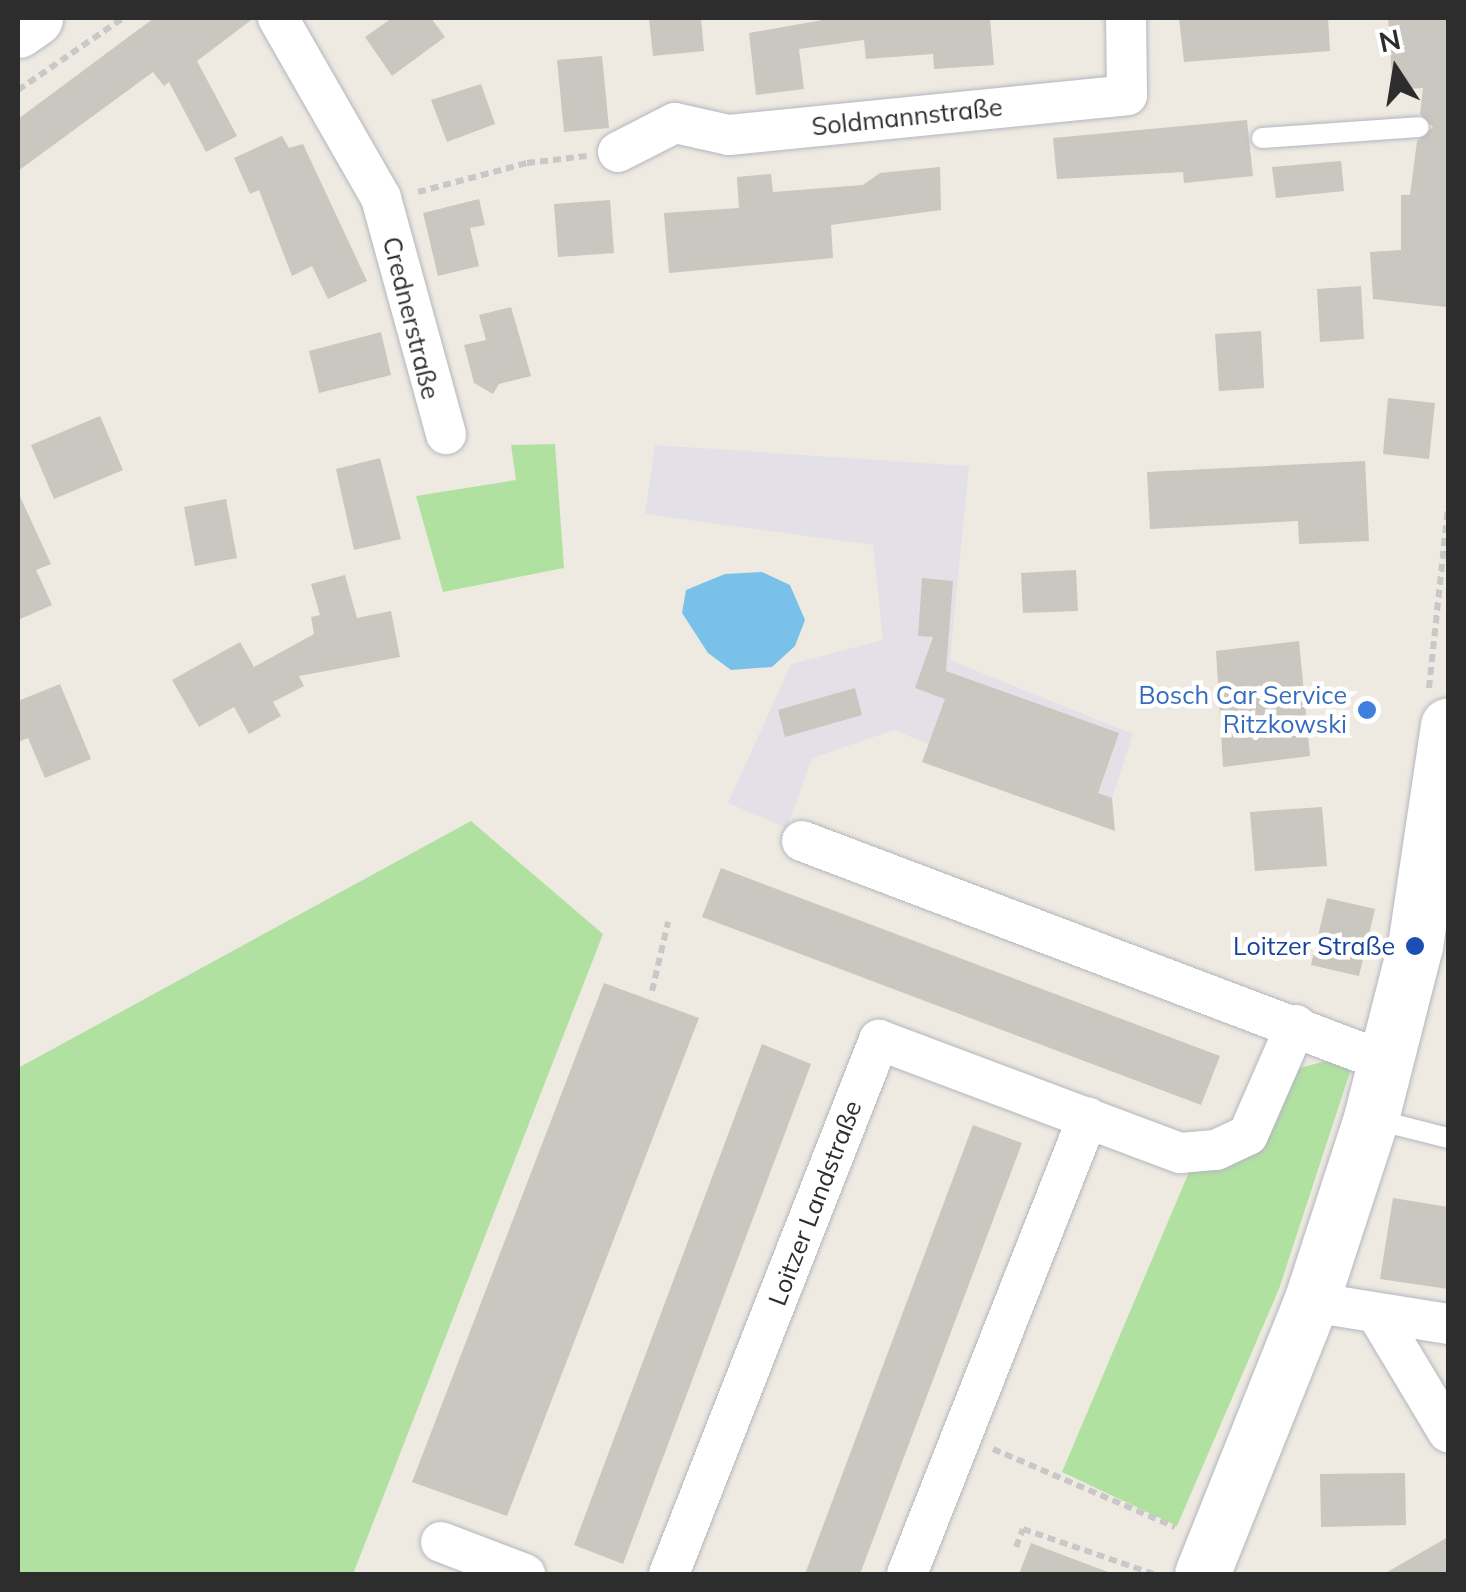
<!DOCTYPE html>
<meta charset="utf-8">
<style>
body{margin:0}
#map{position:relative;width:1466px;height:1592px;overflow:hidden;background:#eeeae1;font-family:Mulish,sans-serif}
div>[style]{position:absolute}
.industrial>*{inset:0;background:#e3e1e7}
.green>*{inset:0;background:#b0e1a1}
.water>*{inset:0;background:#7ac1ea}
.building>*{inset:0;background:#cac6c0}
.path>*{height:6px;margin-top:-3px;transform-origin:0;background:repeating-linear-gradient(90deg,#c8c8c8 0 8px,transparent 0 13px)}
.roads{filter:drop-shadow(0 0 2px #b4b5c0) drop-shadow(0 0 2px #b4b5c0)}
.service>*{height:20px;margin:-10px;padding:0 10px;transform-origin:10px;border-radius:10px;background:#fff}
.minor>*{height:40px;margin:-20px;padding:0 20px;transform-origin:20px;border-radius:20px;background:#fff}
.secondary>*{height:55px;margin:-27.5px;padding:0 27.5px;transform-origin:27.5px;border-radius:27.5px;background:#fff}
.dots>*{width:28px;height:28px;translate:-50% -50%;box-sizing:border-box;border:5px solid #fff;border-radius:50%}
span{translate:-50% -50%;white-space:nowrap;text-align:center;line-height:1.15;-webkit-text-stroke:9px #fff;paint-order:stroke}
.street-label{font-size:25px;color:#2d2d2d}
.shop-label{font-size:25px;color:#366cbe}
.right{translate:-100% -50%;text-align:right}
.transit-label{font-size:25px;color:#164399}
.frame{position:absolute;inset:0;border:20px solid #2d2d2d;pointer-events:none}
.north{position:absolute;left:1346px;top:20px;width:100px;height:100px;-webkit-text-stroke:8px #fff;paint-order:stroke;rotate:348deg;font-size:28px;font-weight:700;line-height:40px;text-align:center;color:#2d2d2d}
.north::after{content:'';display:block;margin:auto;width:35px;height:45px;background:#2d2d2d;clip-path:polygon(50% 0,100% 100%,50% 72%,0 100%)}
</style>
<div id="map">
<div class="industrial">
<div style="clip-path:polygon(655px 445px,969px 466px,950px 660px,1133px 734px,1106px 817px,894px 730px,812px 758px,787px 828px,728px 803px,791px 664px,883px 640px,873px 545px,645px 514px)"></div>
</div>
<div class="green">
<div style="clip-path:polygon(555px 444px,564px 568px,443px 592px,416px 496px,516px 480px,511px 445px)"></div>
<div style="clip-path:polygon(471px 821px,603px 934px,353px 1574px,18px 1574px,18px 1068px)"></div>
<div style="clip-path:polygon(1329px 1060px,1352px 1066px,1279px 1289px,1177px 1526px,1062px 1472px,1195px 1158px,1296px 1069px)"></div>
</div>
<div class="water">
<div style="clip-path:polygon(762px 572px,790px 585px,805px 620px,795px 646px,772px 667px,731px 670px,708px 653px,682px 613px,686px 590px,725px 574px)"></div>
</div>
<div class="building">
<div style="clip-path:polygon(154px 18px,254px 18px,197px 61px,237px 136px,206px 152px,169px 82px,164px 86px,153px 72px,18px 171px,18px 119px)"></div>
<div style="clip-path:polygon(392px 18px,431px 18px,445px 37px,392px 76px,365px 37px)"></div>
<div style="clip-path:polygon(649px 18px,701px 18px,704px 51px,653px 56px)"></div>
<div style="clip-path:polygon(834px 18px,990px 18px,994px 65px,934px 69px,933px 54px,866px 59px,864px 40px,799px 49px,804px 89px,756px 95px,749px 33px)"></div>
<div style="clip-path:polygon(1179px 18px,1328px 18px,1330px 51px,1184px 62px)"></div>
<div style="clip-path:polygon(1388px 18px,1448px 18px,1446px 307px,1373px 299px,1370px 252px,1401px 250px,1401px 195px,1410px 195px,1417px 141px,1433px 127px,1420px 114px,1423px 88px,1393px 90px)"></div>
<div style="clip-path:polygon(602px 56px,609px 128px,564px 132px,557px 60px)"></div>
<div style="clip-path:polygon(481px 84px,495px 124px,447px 142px,431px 100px)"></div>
<div style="clip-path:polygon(1247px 120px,1253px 176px,1184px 183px,1183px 172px,1057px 179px,1053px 138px)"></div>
<div style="clip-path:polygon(282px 136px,289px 148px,303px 144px,367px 281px,328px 299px,312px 266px,292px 276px,259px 190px,250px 194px,234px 158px)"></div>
<div style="clip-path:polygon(1341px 161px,1344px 191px,1276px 198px,1272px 167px)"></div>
<div style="clip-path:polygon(940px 167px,941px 210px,831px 225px,833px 258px,669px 273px,664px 213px,739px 208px,737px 177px,771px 174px,773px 192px,863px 185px,880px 173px)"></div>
<div style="clip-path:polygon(479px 199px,485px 225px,470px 228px,479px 266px,438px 276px,423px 213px)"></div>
<div style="clip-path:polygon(610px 200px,614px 253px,558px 257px,554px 204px)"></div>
<div style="clip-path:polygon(1361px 286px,1364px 339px,1320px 342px,1317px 289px)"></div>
<div style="clip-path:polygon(511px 307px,531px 376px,499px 384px,493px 394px,474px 383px,464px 345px,486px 340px,479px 315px)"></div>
<div style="clip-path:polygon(1261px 331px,1264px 388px,1219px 391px,1215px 334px)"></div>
<div style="clip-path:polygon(381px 332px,391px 375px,319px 393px,309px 351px)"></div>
<div style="clip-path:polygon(1388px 398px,1435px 403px,1429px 459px,1383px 454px)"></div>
<div style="clip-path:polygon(100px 416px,123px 470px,54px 499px,31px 445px)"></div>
<div style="clip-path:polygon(380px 458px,401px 539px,354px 550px,336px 469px)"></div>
<div style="clip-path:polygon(1365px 461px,1369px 541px,1299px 544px,1298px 521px,1150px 529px,1147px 472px)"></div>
<div style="clip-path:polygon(18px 492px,51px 564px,36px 570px,52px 605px,18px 620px)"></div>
<div style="clip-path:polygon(226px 499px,237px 558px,195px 566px,184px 507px)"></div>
<div style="clip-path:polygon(1076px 570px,1078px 611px,1023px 613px,1021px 573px)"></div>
<div style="clip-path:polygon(345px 575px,357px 618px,391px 611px,400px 657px,299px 676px,304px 686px,273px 702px,281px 716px,249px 734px,234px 707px,199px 727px,172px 680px,240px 642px,254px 667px,314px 634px,311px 617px,320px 615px,311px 584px)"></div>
<div style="clip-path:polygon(922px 578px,953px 581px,946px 671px,1119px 733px,1098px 793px,1112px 798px,1115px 831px,922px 762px,945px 699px,915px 688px,933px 637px,918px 636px)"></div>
<div style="clip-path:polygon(1299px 641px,1310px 756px,1223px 767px,1216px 651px)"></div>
<div style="clip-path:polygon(60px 684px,91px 759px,45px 778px,28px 738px,18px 742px,18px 701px)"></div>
<div style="clip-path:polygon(855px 688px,862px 715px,785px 737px,778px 710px)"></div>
<div style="clip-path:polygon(1322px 807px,1327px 866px,1255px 871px,1250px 812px)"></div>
<div style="clip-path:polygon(721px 868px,1220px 1056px,1201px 1105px,702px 917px)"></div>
<div style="clip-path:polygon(1327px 898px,1375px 909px,1359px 976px,1311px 965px)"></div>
<div style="clip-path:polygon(604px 983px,699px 1018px,507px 1516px,412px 1482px)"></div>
<div style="clip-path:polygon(762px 1044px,811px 1064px,623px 1564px,574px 1545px)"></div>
<div style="clip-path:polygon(973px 1125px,1022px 1143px,860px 1574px,805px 1574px)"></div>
<div style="clip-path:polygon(1393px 1198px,1448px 1207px,1448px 1289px,1380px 1279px)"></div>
<div style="clip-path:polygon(1405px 1473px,1406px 1525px,1321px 1527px,1320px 1474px)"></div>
<div style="clip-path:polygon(1448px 1537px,1448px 1574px,1384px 1574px)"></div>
<div style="clip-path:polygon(1031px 1543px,1108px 1572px,1107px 1574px,1019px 1574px)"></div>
</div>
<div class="path">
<div style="left:18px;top:90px;width:127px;rotate:-34.4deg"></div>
<div style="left:418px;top:192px;width:113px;rotate:-14.9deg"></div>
<div style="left:527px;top:163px;width:60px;rotate:-6.7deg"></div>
<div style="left:1429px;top:688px;width:183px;rotate:-84deg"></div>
<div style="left:652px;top:991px;width:71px;rotate:-76.9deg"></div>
<div style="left:993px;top:1449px;width:198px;rotate:23.2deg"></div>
<div style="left:1016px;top:1547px;width:19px;rotate:-69deg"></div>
<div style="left:1023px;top:1529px;width:139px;rotate:19deg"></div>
</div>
<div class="roads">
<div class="service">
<div style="left:1262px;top:138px;width:157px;rotate:-4deg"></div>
<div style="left:1373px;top:1119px;width:77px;rotate:14.2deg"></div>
</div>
<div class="minor">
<div style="left:278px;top:18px;width:207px;rotate:60.2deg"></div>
<div style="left:381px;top:198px;width:245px;rotate:74.6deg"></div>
<div style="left:618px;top:152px;width:64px;rotate:-27deg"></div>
<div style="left:675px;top:123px;width:55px;rotate:12.5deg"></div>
<div style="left:729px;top:135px;width:400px;rotate:-5.7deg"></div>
<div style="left:1127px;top:95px;width:77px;rotate:-90.7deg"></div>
<div style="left:802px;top:841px;width:624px;rotate:20.73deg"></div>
<div style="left:1311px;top:1302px;width:139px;rotate:9.1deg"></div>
<div style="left:1377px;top:1314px;width:138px;rotate:59deg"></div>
<div style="left:441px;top:1542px;width:90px;rotate:20.9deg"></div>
<div style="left:669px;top:1574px;width:574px;rotate:-68.53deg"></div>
<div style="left:879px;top:1040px;width:322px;rotate:20.6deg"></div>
<div style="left:1180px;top:1153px;width:36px;rotate:-5deg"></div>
<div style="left:1216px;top:1150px;width:35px;rotate:-25deg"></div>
<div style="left:1248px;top:1135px;width:120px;rotate:-66.4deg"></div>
<div style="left:907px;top:1574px;width:491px;rotate:-68.4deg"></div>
</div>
<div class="secondary">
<div style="left:18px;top:30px;width:21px;rotate:-35deg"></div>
<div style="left:1202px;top:1574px;width:293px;rotate:-68.2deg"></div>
<div style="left:1311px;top:1302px;width:194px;rotate:-71.9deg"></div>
<div style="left:1371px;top:1118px;width:178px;rotate:-75.7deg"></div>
<div style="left:1415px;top:946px;width:223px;rotate:-81.5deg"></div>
</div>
</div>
<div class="dots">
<div style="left:1367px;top:710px;background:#3f7fe0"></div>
<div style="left:1415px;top:946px;background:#1a4fb4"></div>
</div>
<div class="street-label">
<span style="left:907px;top:117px;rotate:-6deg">Soldmannstraße</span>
<span style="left:411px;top:318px;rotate:76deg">Crednerstraße</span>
<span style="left:815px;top:1203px;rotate:-69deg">Loitzer Landstraße</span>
</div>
<div class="shop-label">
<span class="right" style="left:1347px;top:710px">Bosch Car Service<br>Ritzkowski</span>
</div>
<div class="transit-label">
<span class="right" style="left:1395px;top:946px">Loitzer Straße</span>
</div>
<div class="frame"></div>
<div class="north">N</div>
</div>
